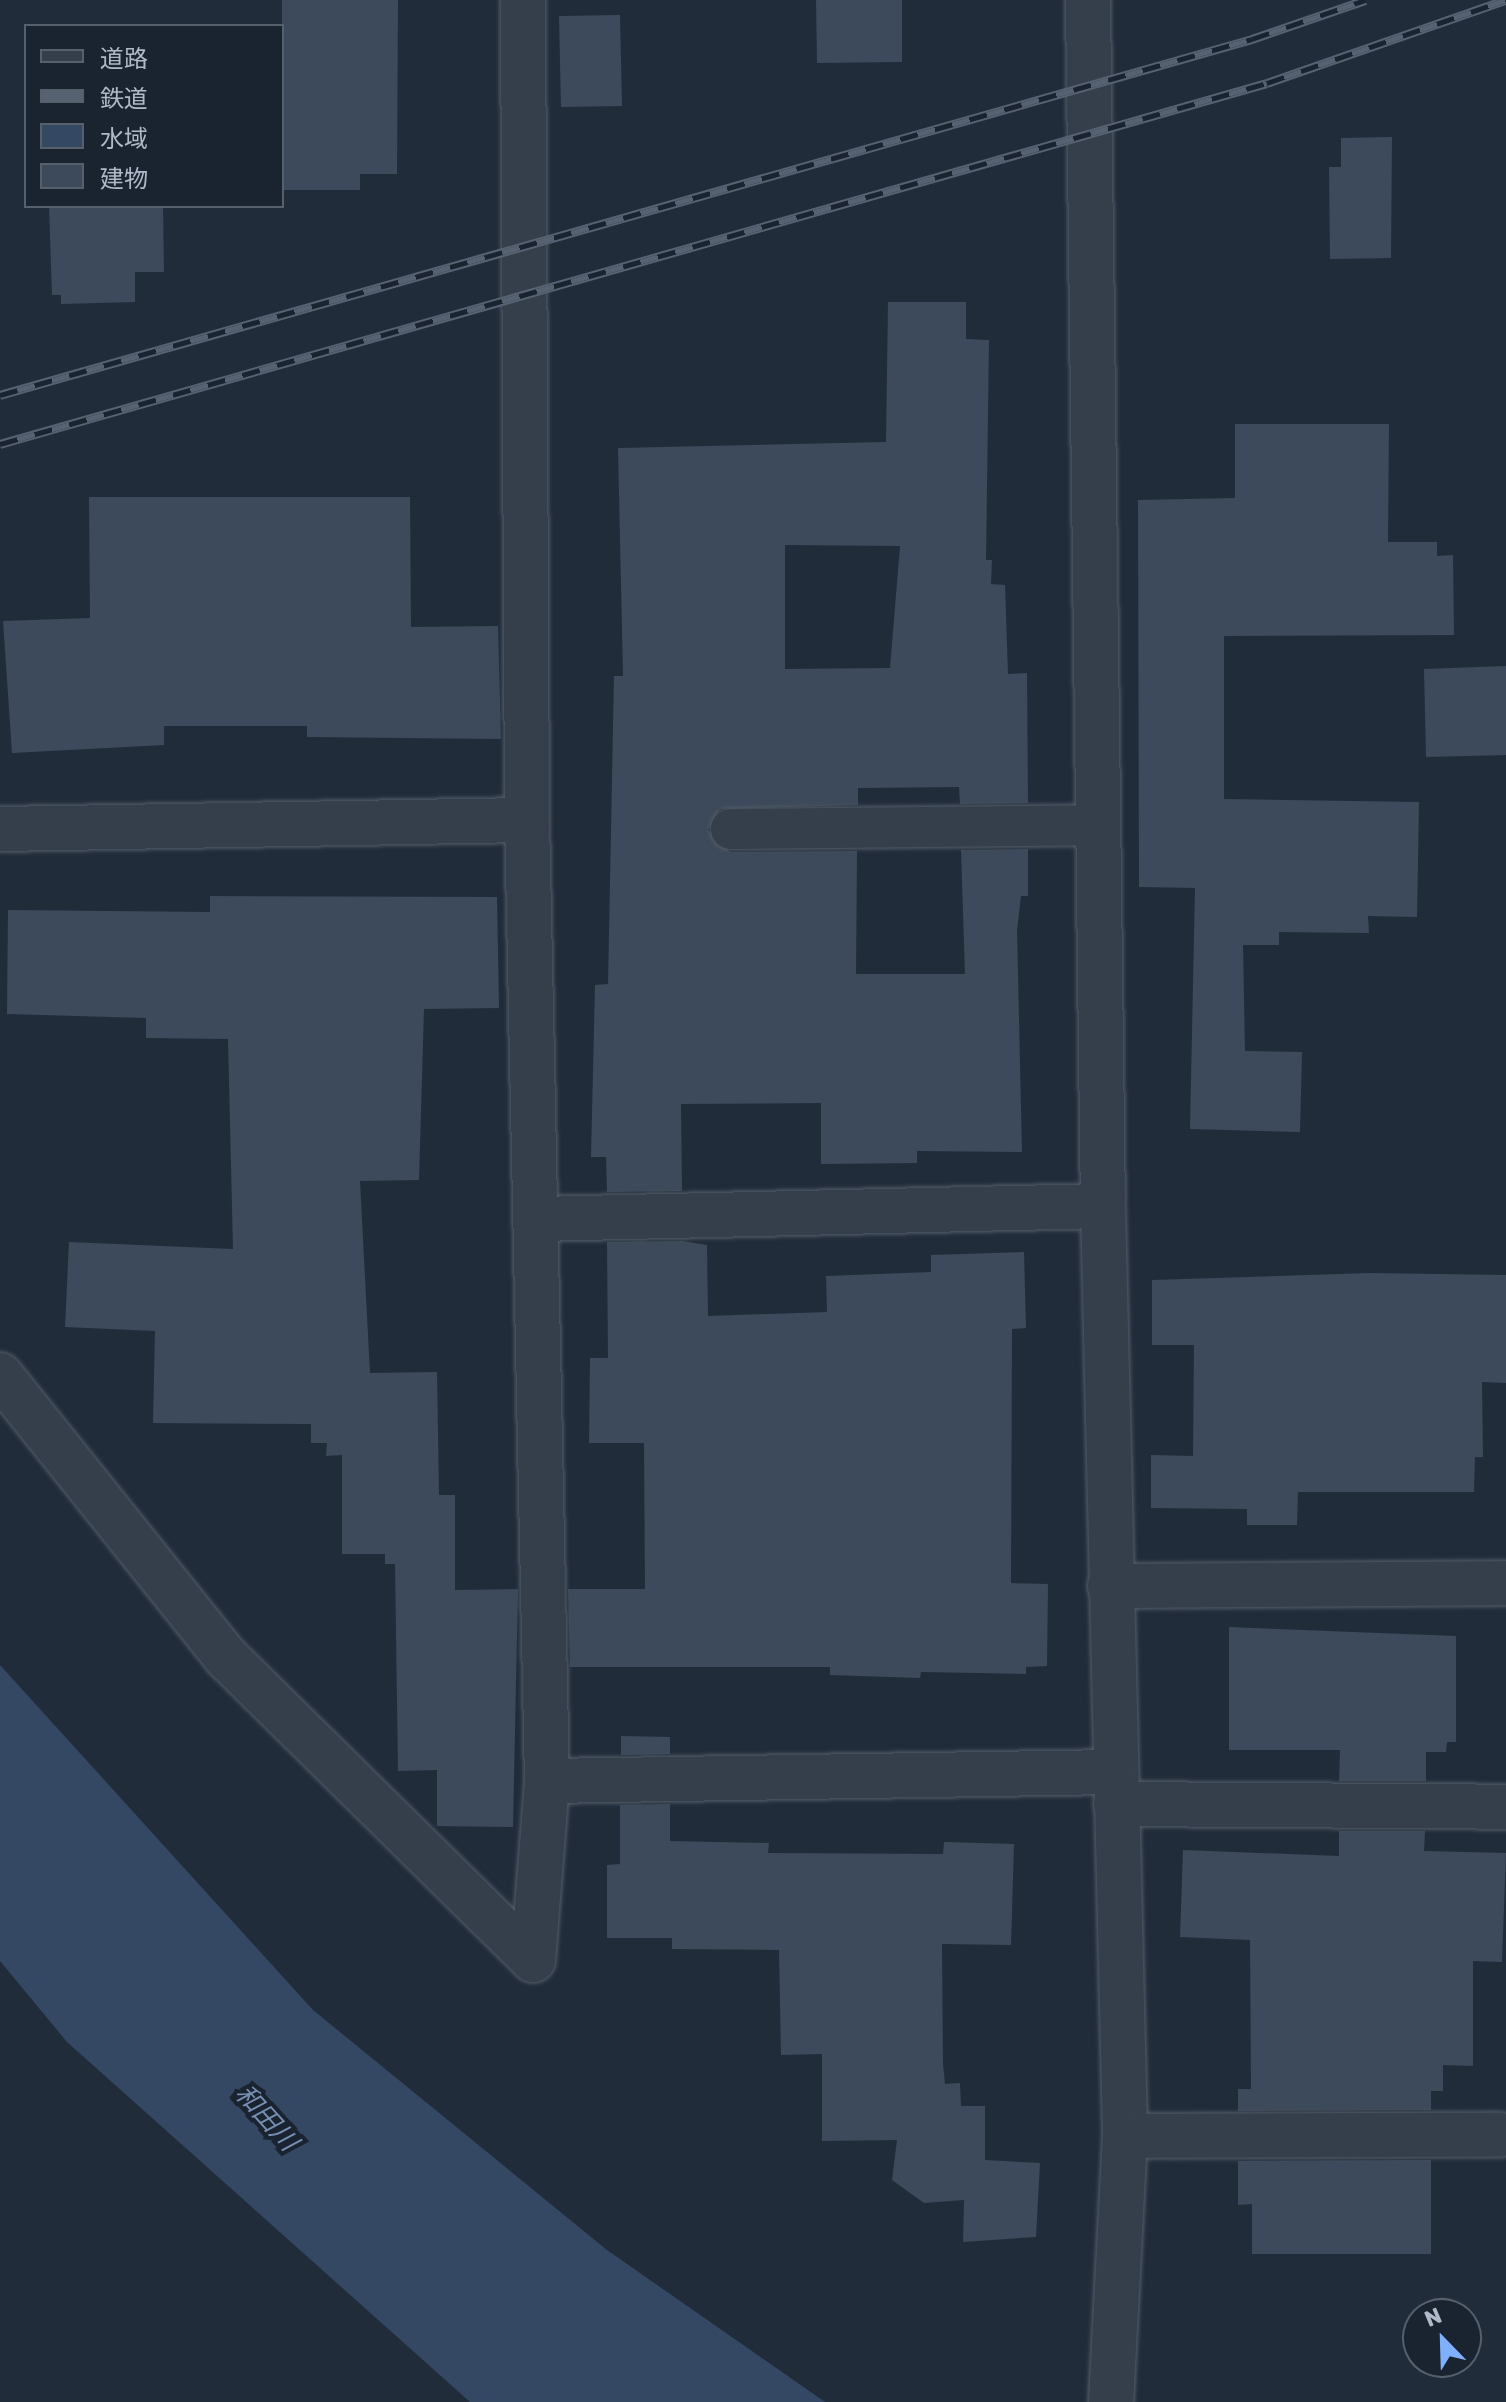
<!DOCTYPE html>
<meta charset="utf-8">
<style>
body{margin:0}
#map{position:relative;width:1506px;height:2402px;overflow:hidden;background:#212c3b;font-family:Rubik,"Noto Sans JP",sans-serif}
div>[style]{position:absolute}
.water>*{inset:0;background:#344763}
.building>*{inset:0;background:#3d4a5b}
.roads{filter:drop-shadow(0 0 2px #535c69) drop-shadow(0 0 2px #535c69)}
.lane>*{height:40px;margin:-20px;padding:0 20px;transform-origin:20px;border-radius:20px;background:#353e4b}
.street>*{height:44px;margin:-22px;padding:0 22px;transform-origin:22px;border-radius:22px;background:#353e4b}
.rail>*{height:9px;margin-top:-4.5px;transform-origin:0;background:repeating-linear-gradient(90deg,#1a2330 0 18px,#566272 0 36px);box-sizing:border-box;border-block:2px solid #566272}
span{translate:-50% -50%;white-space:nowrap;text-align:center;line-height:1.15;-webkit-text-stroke:8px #1a2330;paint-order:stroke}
.water-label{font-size:26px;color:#768fb1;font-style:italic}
.legend{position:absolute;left:24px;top:24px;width:260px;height:184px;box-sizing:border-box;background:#1a2330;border:2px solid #565f6c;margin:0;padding:10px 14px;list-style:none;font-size:24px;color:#b0b9c7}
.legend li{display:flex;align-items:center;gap:16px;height:40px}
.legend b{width:40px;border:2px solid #565f6c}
.north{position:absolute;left:1402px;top:2298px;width:80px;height:80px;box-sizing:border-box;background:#1a2330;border:2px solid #565f6c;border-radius:50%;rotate:337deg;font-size:22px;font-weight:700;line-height:32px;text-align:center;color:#b0b9c7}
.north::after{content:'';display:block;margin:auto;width:28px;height:36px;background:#80b0fc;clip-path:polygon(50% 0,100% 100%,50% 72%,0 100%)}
</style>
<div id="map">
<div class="water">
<div style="clip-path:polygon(0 1665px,313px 2010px,607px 2250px,825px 2402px,470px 2402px,67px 2042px,0 1961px)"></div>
</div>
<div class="building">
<div style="clip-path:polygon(282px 0,398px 0,397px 174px,360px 174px,360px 190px,282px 190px)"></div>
<div style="clip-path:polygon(816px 0,902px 0,902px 62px,817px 63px)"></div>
<div style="clip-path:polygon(620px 15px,622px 106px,561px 107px,559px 16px)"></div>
<div style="clip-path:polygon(1392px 137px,1391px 258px,1330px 259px,1329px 167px,1341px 167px,1341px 138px)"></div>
<div style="clip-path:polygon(49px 206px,163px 206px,164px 272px,135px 272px,135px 302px,61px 304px,61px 295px,52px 295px)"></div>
<div style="clip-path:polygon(evenodd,888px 302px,966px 302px,966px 339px,989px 340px,986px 560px,992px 560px,991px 584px,1005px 585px,1008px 674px,1027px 673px,1028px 803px,960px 804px,959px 787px,858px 788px,858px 805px,720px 809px,708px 830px,730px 852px,857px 851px,856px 974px,965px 974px,961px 850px,1028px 849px,1028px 896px,1021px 896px,1017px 931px,1022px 1152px,917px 1151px,917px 1163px,821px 1164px,821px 1103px,681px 1104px,682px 1191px,607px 1192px,606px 1157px,591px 1157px,595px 985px,608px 984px,614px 676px,623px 676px,618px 448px,886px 442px,888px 302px,785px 545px,900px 546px,890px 668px,785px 669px,785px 545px)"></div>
<div style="clip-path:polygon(1235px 424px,1389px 424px,1388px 542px,1437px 542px,1437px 556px,1453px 555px,1454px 635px,1224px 636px,1224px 799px,1419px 802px,1417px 917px,1368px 916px,1369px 933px,1279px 932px,1279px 945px,1243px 945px,1245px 1051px,1302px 1052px,1300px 1132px,1190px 1129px,1195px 888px,1139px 887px,1138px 500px,1235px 498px)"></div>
<div style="clip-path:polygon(89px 497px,410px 497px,411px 627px,498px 626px,501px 739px,307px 737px,307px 726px,164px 726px,164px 745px,12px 753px,3px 621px,90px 618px)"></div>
<div style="clip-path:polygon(1506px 666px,1506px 755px,1426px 757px,1424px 669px)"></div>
<div style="clip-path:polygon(210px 896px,497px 897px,499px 1008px,424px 1009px,419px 1180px,360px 1181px,370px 1373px,437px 1372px,439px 1495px,455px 1495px,455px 1590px,518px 1589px,513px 1827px,437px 1826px,437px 1770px,398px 1771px,395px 1564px,385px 1564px,385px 1554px,342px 1554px,342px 1455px,326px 1456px,327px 1443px,311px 1443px,311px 1424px,153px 1423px,155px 1331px,65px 1327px,69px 1242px,233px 1249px,228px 1039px,146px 1038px,146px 1018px,7px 1014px,8px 910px,210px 912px)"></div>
<div style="clip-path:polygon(682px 1241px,707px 1245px,708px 1316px,827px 1312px,826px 1276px,931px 1272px,931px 1255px,1024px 1252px,1026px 1328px,1012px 1329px,1011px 1583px,1048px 1584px,1047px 1666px,1026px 1667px,1026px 1674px,921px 1672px,920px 1678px,830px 1675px,830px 1667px,570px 1667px,568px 1589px,645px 1589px,644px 1443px,589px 1443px,590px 1358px,608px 1358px,607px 1242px)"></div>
<div style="clip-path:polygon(1370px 1273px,1506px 1275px,1506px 1383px,1482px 1382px,1483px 1457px,1475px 1457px,1474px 1492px,1298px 1492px,1297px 1525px,1247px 1525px,1247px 1509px,1151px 1508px,1151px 1455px,1193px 1456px,1194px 1345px,1152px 1345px,1152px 1280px)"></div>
<div style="clip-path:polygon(1229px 1627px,1456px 1636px,1456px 1742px,1447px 1742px,1446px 1752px,1426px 1752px,1426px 1781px,1339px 1781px,1340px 1750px,1229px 1750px)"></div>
<div style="clip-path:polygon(621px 1736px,670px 1737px,670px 1754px,621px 1755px)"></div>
<div style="clip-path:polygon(670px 1804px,670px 1841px,769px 1843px,768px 1853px,943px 1854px,944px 1842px,1014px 1844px,1011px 1945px,942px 1944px,943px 2064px,945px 2084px,960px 2083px,961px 2106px,985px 2106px,985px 2160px,1040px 2163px,1036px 2237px,963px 2242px,964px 2200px,924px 2203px,892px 2180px,897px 2140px,822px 2141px,822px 2054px,781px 2055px,779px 1950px,672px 1949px,672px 1938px,607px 1938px,607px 1865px,620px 1864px,620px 1805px)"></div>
<div style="clip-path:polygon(1339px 1831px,1425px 1831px,1424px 1851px,1506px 1853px,1502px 1962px,1473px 1961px,1473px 2066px,1443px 2065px,1443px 2091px,1431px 2091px,1431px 2110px,1238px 2111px,1238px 2089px,1251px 2089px,1250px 1940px,1180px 1937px,1183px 1850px,1339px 1856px)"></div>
<div style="clip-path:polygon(1431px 2160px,1431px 2254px,1252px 2254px,1252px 2204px,1238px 2205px,1238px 2161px)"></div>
</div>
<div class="roads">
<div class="lane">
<div style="left:731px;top:829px;width:367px;rotate:-0.6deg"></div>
</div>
<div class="street">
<div style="left:1088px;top:0;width:1206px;rotate:89.29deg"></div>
<div style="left:1103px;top:1206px;width:930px;rotate:88.64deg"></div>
<div style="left:1125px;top:2136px;width:266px;rotate:93deg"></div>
<div style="left:0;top:829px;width:527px;rotate:-0.98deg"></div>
<div style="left:538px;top:1219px;width:565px;rotate:-1.32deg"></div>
<div style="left:0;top:1375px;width:361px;rotate:51.3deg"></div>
<div style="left:226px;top:1657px;width:431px;rotate:44.6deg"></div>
<div style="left:533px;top:1960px;width:180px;rotate:-85.5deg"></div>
<div style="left:547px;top:1781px;width:961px;rotate:-91.19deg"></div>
<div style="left:527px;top:820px;width:820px;rotate:-90.28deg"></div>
<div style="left:1110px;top:1586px;width:396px;rotate:-0.4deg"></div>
<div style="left:547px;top:1781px;width:568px;rotate:-0.91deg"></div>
<div style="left:1116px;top:1804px;width:390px;rotate:0.4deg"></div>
<div style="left:1125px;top:2136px;width:375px;rotate:-0.2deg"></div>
</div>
</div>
<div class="rail">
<div style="left:0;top:395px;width:1302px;rotate:-15.87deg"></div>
<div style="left:1252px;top:39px;width:120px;rotate:-19deg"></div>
<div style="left:0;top:444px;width:1317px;rotate:-15.9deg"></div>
<div style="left:1267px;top:83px;width:253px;rotate:-19.2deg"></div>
</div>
<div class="water-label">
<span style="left:266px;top:2118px;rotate:48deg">和田川</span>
</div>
<ul class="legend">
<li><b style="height:10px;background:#353e4b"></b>道路</li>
<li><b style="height:10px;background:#566272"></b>鉄道</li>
<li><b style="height:22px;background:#344763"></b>水域</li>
<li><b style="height:22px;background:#3d4a5b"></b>建物</li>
</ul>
<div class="north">N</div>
</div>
